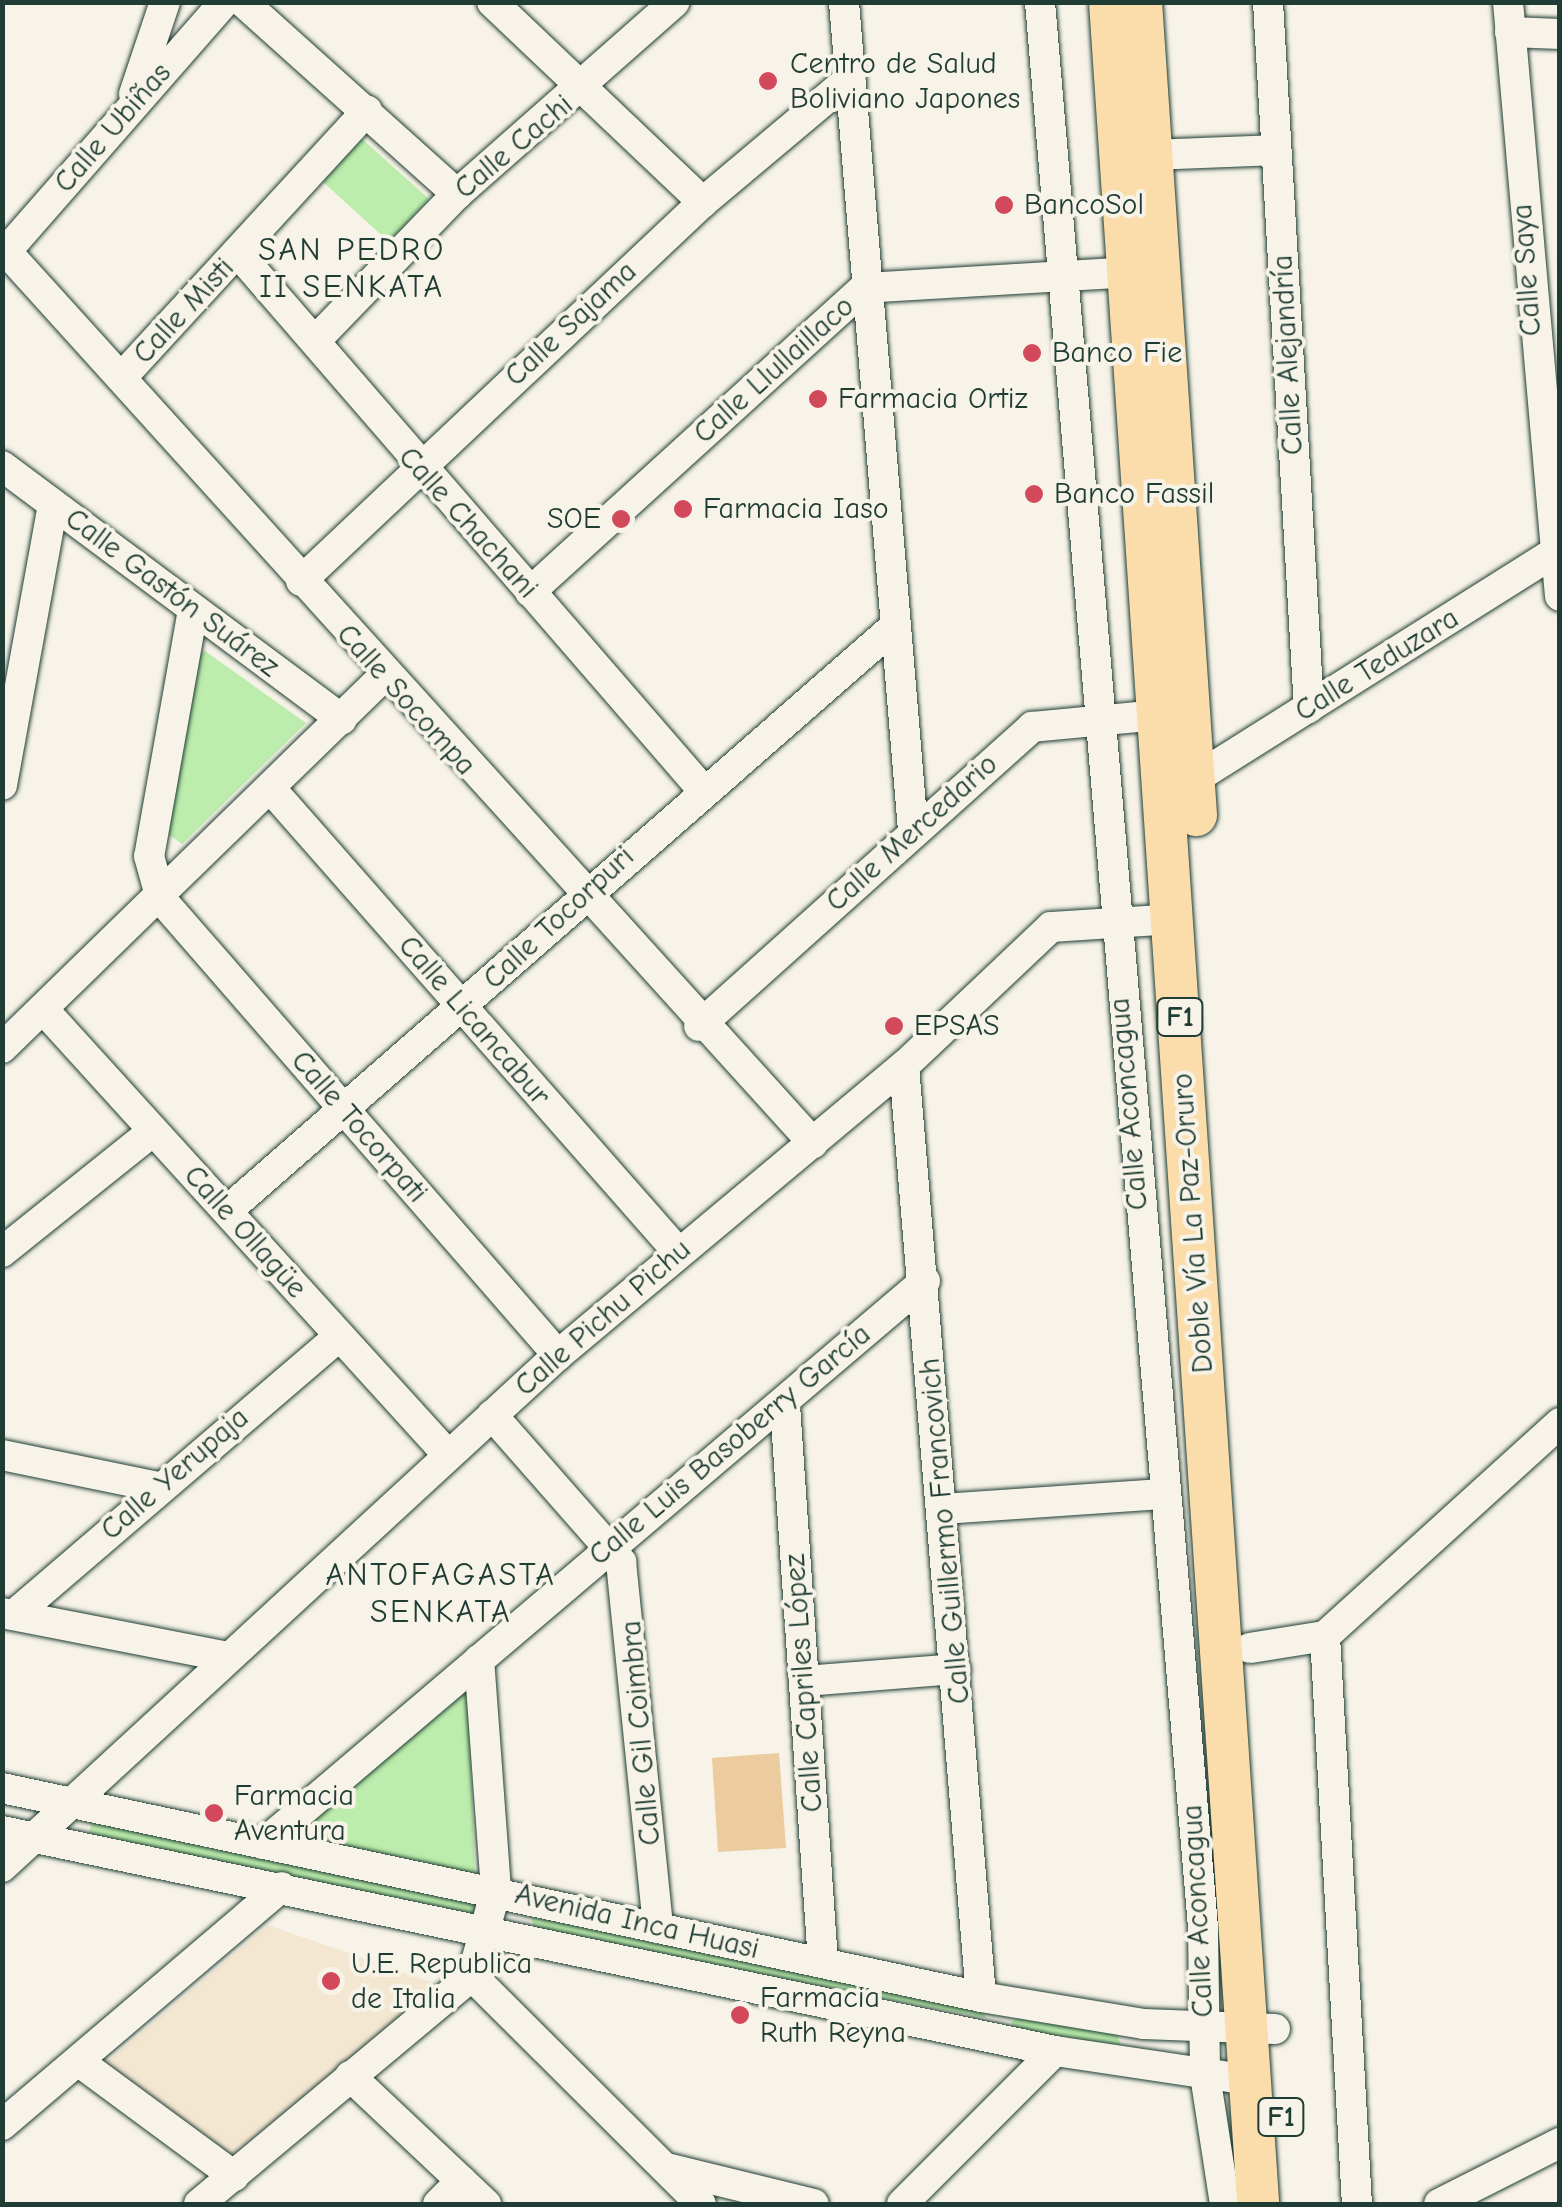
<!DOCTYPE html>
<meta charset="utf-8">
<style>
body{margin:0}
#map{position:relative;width:1562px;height:2207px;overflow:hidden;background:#f7f3e8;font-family:"Comic Neue",sans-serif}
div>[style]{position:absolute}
.built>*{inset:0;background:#f4e7d2}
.green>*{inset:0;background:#bcedac}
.building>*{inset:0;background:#eccb9e}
.roads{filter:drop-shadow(0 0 2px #1f3d34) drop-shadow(0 0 2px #1f3d34)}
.minor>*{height:30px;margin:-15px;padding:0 15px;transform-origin:15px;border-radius:15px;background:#f7f3e8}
.highway>*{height:42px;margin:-21px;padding:0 21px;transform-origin:21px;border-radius:21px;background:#fbddab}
.dots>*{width:28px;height:28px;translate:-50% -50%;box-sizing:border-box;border:5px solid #f7f3e8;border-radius:50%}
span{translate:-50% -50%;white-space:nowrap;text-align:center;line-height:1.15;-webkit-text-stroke:8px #f7f3e8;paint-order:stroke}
.shield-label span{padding:2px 8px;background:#f7f3e8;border:2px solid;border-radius:8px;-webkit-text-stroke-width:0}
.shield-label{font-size:28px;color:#1f3d34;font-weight:700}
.poi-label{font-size:30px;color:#1f3d34}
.left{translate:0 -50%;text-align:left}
.right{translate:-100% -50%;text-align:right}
.street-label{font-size:30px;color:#1f3d34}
.neighbourhood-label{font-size:32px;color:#1f3d34;letter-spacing:2.5px}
.frame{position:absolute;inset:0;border:5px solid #1f3d34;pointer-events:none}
</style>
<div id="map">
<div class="built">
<div style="clip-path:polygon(268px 1925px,446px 1987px,231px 2155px,102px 2066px)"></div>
</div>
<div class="green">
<div style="clip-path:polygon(361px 138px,429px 199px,389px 242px,322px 181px)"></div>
<div style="clip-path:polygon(205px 651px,306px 723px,182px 844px,164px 831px,195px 656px)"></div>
<div style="clip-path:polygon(468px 1690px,475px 1876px,294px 1836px)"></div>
<div style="clip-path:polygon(92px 1822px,473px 1902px,476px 1914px,88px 1836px)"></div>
<div style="clip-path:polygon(542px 1913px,982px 2008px,986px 2018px,536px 1931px,531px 1918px)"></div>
<div style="clip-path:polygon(1020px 2016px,1117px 2035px,1121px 2045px,1018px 2033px,1011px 2022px)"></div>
</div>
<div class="building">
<div style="clip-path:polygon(779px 1753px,786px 1848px,718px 1852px,712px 1758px)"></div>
</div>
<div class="roads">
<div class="minor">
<div style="left:243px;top:2px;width:288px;rotate:41.9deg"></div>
<div style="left:492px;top:2px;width:291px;rotate:43.5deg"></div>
<div style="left:844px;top:2px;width:832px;rotate:85.24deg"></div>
<div style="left:1040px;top:2px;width:1932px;rotate:85.16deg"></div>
<div style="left:1203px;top:1927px;width:148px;rotate:89.2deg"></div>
<div style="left:1205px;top:2075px;width:131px;rotate:81.2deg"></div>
<div style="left:1268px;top:2px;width:707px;rotate:86.68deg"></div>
<div style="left:1508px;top:2px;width:596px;rotate:85deg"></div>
<div style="left:1510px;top:32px;width:50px;rotate:2.3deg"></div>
<div style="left:134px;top:94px;width:97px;rotate:-71.4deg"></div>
<div style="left:1153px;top:155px;width:123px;rotate:-2.3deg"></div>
<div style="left:6px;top:251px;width:1203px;rotate:47.86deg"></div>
<div style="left:238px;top:253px;width:709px;rotate:49.12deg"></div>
<div style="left:2px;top:256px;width:337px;rotate:-48.8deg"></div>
<div style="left:315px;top:341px;width:204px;rotate:-46deg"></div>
<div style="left:457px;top:194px;width:290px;rotate:-41.4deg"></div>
<div style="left:122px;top:377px;width:362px;rotate:-47.4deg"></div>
<div style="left:2px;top:466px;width:424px;rotate:36.7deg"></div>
<div style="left:301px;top:581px;width:552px;rotate:-43.31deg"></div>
<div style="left:703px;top:202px;width:193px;rotate:-40deg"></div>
<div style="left:530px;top:592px;width:452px;rotate:-42.3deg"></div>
<div style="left:864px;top:288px;width:267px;rotate:-3.4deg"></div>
<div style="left:193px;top:610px;width:250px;rotate:100.1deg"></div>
<div style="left:149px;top:856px;width:45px;rotate:74.4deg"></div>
<div style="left:161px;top:899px;width:605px;rotate:48.96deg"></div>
<div style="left:1193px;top:780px;width:434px;rotate:-32.2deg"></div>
<div style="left:2px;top:785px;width:285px;rotate:-79.7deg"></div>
<div style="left:271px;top:789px;width:616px;rotate:48.68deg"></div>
<div style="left:43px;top:1009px;width:602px;rotate:47.76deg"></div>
<div style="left:699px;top:1026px;width:448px;rotate:-41.9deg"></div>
<div style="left:1032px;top:727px;width:128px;rotate:-5.4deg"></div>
<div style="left:2px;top:1048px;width:532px;rotate:-44.24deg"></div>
<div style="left:904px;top:1066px;width:934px;rotate:85.27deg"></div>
<div style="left:227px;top:1211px;width:885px;rotate:-41.2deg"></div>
<div style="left:2px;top:1252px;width:192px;rotate:-38.7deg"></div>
<div style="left:785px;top:1405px;width:558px;rotate:86.1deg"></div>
<div style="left:492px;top:1415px;width:196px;rotate:48.7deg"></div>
<div style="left:621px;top:1562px;width:368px;rotate:84.2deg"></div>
<div style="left:2px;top:1455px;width:159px;rotate:11.6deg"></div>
<div style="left:943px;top:1509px;width:223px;rotate:-3.9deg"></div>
<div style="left:2px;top:1613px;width:225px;rotate:11deg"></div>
<div style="left:14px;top:1615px;width:428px;rotate:-40.6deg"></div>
<div style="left:1325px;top:1636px;width:569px;rotate:86.78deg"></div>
<div style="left:1250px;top:1648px;width:76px;rotate:-9.1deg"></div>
<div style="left:1325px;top:1636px;width:317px;rotate:-42.2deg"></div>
<div style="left:804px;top:1681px;width:152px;rotate:-4.5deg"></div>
<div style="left:2px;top:1788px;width:1001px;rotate:12.05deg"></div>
<div style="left:981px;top:1997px;width:165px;rotate:9.4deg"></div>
<div style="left:1144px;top:2024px;width:131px;rotate:2.2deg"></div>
<div style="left:2px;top:1831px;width:1076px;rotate:11.8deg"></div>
<div style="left:1055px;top:2051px;width:196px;rotate:8.5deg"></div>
<div style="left:263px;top:1844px;width:869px;rotate:-40.38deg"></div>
<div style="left:2px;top:1867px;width:756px;rotate:-42.64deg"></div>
<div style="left:558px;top:1355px;width:451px;rotate:-39.9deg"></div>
<div style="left:904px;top:1066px;width:202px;rotate:-43.4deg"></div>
<div style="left:1051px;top:927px;width:123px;rotate:-3.7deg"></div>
<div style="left:472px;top:1976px;width:323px;rotate:44.9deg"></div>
<div style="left:78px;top:2061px;width:194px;rotate:36.4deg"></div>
<div style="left:350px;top:2076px;width:187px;rotate:43.3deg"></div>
<div style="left:2px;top:2125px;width:367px;rotate:-40.4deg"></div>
<div style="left:666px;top:2168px;width:152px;rotate:13.7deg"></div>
<div style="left:199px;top:2204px;width:356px;rotate:-39.9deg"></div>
<div style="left:472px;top:1976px;width:89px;rotate:-74.4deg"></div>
<div style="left:496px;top:1890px;width:231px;rotate:-94.2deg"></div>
<div style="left:438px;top:2204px;width:33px;rotate:-45deg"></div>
<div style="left:902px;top:2204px;width:216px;rotate:-45deg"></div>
<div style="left:1439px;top:2204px;width:136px;rotate:-26.8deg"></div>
</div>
<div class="highway">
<div style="left:1110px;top:2px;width:2207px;rotate:86.15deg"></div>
<div style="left:1141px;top:2px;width:815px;rotate:86.13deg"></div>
</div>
</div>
<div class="dots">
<div style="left:768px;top:81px;background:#d1495b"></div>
<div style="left:1004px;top:205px;background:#d1495b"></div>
<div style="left:1032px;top:353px;background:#d1495b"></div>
<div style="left:818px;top:399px;background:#d1495b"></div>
<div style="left:1034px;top:494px;background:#d1495b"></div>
<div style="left:683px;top:509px;background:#d1495b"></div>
<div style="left:621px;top:519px;background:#d1495b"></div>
<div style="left:894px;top:1026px;background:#d1495b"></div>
<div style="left:214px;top:1813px;background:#d1495b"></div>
<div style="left:331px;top:1981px;background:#d1495b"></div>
<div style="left:740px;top:2015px;background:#d1495b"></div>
</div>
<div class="shield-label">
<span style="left:1180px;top:1017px">F1</span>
<span style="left:1281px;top:2117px">F1</span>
</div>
<div class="poi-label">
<span class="left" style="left:790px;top:81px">Centro de Salud<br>Boliviano Japones</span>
<span class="left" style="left:1024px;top:205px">BancoSol</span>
<span class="left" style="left:1052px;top:353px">Banco Fie</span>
<span class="left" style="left:838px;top:399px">Farmacia Ortiz</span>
<span class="left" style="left:1054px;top:494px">Banco Fassil</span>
<span class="left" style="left:703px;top:509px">Farmacia Iaso</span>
<span class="right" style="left:601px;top:519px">SOE</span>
<span class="left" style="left:914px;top:1026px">EPSAS</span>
<span class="left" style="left:234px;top:1813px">Farmacia<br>Aventura</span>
<span class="left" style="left:351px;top:1981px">U.E. Republica<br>de Italia</span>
<span class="left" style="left:760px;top:2015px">Farmacia<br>Ruth Reyna</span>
</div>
<div class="street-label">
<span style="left:113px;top:128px;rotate:-49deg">Calle Ubiñas</span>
<span style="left:514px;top:147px;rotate:-40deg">Calle Cachi</span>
<span style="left:1527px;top:270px;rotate:-94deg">Calle Saya</span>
<span style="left:184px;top:311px;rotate:-47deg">Calle Misti</span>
<span style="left:571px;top:324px;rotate:-43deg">Calle Sajama</span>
<span style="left:1288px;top:355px;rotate:-93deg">Calle Alejandría</span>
<span style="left:774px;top:370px;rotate:-42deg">Calle Llullaillaco</span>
<span style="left:468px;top:523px;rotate:48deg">Calle Chachani</span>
<span style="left:172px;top:593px;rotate:37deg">Calle Gastón Suárez</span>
<span style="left:1377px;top:665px;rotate:-32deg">Calle Teduzara</span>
<span style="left:406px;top:700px;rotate:48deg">Calle Socompa</span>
<span style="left:912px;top:833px;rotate:-42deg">Calle Mercedario</span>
<span style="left:559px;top:918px;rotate:-43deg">Calle Tocorpuri</span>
<span style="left:474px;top:1021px;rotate:49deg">Calle Licancabur</span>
<span style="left:1129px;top:1104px;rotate:-95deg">Calle Aconcagua</span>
<span style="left:359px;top:1127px;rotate:49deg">Calle Tocorpati</span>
<span style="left:1193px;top:1223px;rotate:-94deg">Doble Vía La Paz-Oruro</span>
<span style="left:245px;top:1232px;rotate:48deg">Calle Ollagüe</span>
<span style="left:603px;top:1318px;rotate:-41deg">Calle Pichu Pichu</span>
<span style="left:730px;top:1445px;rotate:-40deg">Calle Luis Basoberry García</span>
<span style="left:175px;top:1474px;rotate:-41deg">Calle Yerupaja</span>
<span style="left:945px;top:1531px;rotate:-95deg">Calle Guillermo Francovich</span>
<span style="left:804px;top:1683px;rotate:-94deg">Calle Capriles López</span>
<span style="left:641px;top:1733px;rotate:-95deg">Calle Gil Coimbra</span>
<span style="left:1198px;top:1911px;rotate:-93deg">Calle Aconcagua</span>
<span style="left:637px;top:1922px;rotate:13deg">Avenida Inca Huasi</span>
</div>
<div class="neighbourhood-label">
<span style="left:352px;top:269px">SAN PEDRO<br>II SENKATA</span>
<span style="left:441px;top:1594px">ANTOFAGASTA<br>SENKATA</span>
</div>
<div class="frame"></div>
</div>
